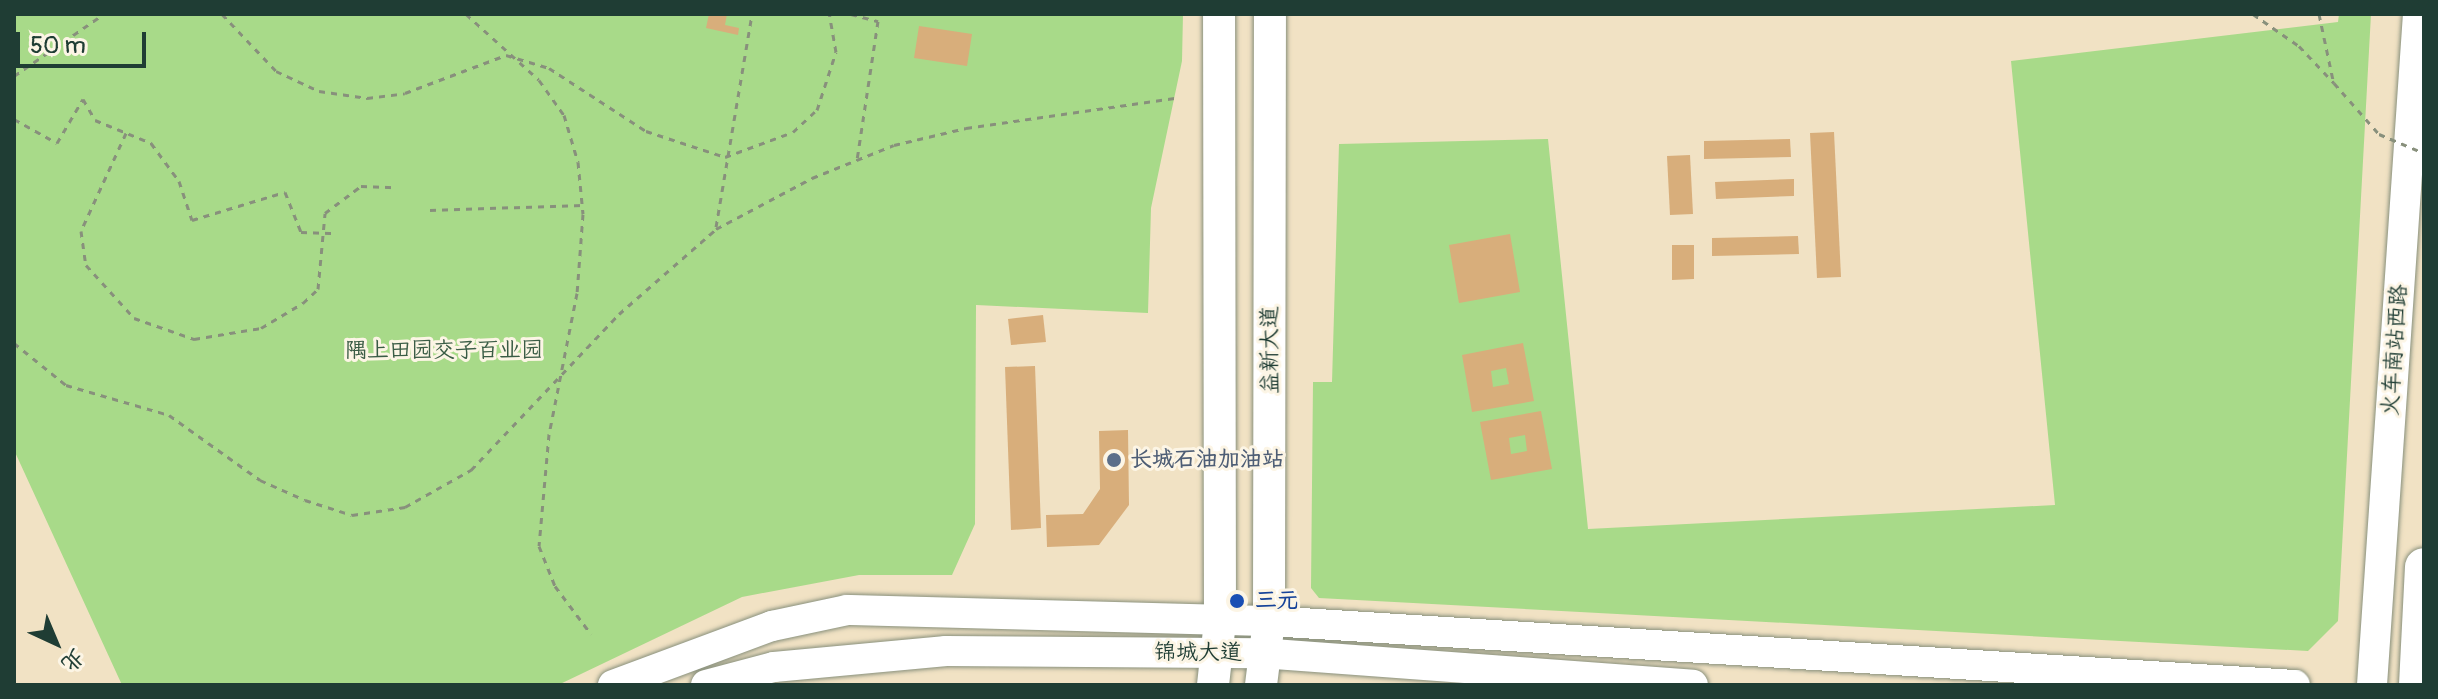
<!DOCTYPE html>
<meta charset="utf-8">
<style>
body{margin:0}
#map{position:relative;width:2438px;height:699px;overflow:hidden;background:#f1e2c4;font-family:Pangolin,"LXGW WenKai TC",sans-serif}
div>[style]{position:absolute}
.green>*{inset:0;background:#a8da89}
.building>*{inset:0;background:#d8ae7b}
.path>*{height:3px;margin-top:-1.5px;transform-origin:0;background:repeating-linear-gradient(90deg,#88907c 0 6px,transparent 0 12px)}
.roads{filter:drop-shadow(0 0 2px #88907c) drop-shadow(0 0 2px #88907c)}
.secondary>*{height:30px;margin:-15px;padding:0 15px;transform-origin:15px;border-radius:15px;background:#fff}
.primary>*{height:32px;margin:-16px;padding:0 16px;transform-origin:16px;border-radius:16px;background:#fff}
.motorway>*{height:38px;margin:-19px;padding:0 19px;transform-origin:19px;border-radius:19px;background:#fff}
.path-bridge>*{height:3px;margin-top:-1.5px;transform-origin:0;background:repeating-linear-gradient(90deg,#88907c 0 6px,transparent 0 12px)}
.dots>*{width:22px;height:22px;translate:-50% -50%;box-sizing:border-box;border:4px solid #fcf5e5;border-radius:50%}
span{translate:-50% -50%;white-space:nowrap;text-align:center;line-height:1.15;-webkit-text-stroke:6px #fcf5e5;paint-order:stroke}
.street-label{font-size:22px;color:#1f3d34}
.park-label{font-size:22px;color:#3a5c45}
.service-label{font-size:22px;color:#4e5e75;font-weight:700}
.left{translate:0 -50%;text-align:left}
.transit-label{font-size:22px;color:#164399;font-weight:700}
.frame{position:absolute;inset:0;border:16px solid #1f3d34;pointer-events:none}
.north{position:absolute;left:16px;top:603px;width:80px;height:80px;-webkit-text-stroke:6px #fcf5e5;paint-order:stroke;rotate:136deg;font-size:22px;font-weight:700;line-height:32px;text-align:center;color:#1f3d34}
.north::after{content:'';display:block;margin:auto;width:28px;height:36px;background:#1f3d34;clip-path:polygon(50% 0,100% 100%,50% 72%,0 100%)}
.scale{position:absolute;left:16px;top:32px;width:130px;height:36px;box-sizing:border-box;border:4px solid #1f3d34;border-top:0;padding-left:10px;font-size:24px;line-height:28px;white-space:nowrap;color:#1f3d34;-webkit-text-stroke:6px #fcf5e5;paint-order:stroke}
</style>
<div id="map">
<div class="green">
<div style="clip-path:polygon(14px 14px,1183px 14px,1182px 61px,1151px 208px,1148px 313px,976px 305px,975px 524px,952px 575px,859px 575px,742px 597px,558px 685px,122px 685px,14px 450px)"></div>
<div style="clip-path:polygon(2339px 14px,2371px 14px,2338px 621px,2308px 651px,1319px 598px,1311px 588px,1313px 382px,1332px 382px,1339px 144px,1548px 139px,1588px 529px,2055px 505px,2011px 61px,2338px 22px)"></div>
</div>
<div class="building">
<div style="clip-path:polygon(709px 14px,727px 14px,725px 25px,739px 28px,738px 35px,706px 28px)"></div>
<div style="clip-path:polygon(919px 26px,972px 34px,967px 66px,914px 58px)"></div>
<div style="clip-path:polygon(1834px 132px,1841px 277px,1817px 278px,1810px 133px)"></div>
<div style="clip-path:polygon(1790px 139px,1791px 157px,1704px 159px,1704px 141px)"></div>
<div style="clip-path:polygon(1690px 155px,1693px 214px,1670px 215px,1667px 156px)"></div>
<div style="clip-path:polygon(1794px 179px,1794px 196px,1716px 199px,1715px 182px)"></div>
<div style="clip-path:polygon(1510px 234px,1520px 292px,1459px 303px,1449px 245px)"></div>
<div style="clip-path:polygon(1798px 236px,1799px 254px,1712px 256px,1712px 238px)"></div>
<div style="clip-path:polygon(1672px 245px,1694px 245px,1694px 279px,1672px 280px)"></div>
<div style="clip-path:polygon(1043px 315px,1046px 342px,1011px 345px,1008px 319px)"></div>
<div style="clip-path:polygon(evenodd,1523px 343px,1534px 401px,1472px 412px,1462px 355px,1523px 343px,1506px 368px,1509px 384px,1493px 387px,1491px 371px,1506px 368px)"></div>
<div style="clip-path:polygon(1035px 366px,1041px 528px,1011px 530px,1005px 367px)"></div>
<div style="clip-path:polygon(evenodd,1541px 411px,1552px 469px,1491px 480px,1480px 422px,1541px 411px,1525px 435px,1527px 451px,1511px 454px,1509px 438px,1525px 435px)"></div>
<div style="clip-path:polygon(1128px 430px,1129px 505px,1099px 545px,1047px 547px,1046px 515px,1083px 514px,1100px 489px,1099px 431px)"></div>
</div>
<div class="path">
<div style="left:222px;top:14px;width:79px;rotate:46.5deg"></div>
<div style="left:276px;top:71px;width:47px;rotate:24.9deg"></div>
<div style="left:319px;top:91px;width:49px;rotate:8.3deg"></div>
<div style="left:367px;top:98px;width:38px;rotate:-7deg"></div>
<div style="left:405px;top:93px;width:108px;rotate:-20.6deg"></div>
<div style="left:506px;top:55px;width:45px;rotate:16.8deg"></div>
<div style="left:549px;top:68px;width:116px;rotate:33deg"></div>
<div style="left:646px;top:131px;width:83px;rotate:18.2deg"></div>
<div style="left:725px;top:157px;width:72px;rotate:-20.2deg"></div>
<div style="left:793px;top:132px;width:33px;rotate:-43deg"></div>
<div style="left:817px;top:110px;width:61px;rotate:-71.9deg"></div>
<div style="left:836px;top:52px;width:39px;rotate:-100deg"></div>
<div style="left:466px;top:14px;width:98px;rotate:42.1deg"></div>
<div style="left:539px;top:80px;width:43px;rotate:54.5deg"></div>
<div style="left:564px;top:115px;width:49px;rotate:73.4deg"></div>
<div style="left:578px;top:162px;width:52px;rotate:84.5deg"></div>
<div style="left:583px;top:214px;width:79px;rotate:94.3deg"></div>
<div style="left:577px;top:293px;width:144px;rotate:101.2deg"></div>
<div style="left:549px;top:434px;width:112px;rotate:95.1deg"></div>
<div style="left:539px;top:546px;width:43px;rotate:68.2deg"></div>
<div style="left:555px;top:586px;width:60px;rotate:53.1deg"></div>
<div style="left:851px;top:14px;width:28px;rotate:15deg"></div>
<div style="left:878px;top:21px;width:141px;rotate:98.6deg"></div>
<div style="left:2253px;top:14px;width:56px;rotate:34.8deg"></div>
<div style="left:2299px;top:46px;width:51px;rotate:46.6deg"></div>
<div style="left:2319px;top:14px;width:67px;rotate:78deg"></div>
<div style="left:14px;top:76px;width:109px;rotate:-34.6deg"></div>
<div style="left:14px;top:119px;width:49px;rotate:29.2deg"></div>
<div style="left:57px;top:143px;width:51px;rotate:-59.4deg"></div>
<div style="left:83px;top:99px;width:24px;rotate:60deg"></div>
<div style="left:95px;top:120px;width:61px;rotate:22.3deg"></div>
<div style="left:151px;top:143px;width:47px;rotate:53.6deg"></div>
<div style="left:179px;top:181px;width:41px;rotate:71.6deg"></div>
<div style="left:192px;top:220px;width:97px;rotate:-16.8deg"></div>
<div style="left:285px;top:192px;width:43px;rotate:68.2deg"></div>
<div style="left:301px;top:232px;width:36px;rotate:2deg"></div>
<div style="left:126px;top:133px;width:108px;rotate:114.7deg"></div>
<div style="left:81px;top:231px;width:34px;rotate:82deg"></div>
<div style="left:86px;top:265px;width:72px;rotate:47.8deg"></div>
<div style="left:134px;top:318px;width:64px;rotate:19.3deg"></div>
<div style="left:194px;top:339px;width:68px;rotate:-9.3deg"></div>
<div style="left:261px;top:328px;width:49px;rotate:-30.8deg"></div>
<div style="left:303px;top:303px;width:21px;rotate:-43deg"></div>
<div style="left:318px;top:289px;width:76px;rotate:-84.7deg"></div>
<div style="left:325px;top:213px;width:45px;rotate:-36.9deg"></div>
<div style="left:361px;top:186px;width:34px;rotate:2deg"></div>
<div style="left:430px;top:210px;width:153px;rotate:-1.9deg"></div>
<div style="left:716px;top:227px;width:216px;rotate:-80.4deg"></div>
<div style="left:14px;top:343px;width:67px;rotate:38.9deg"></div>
<div style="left:66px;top:385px;width:107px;rotate:16.2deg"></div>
<div style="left:169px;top:415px;width:112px;rotate:35.5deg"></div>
<div style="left:260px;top:480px;width:49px;rotate:24deg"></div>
<div style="left:305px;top:500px;width:49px;rotate:17.7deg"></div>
<div style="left:352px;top:515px;width:54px;rotate:-8.6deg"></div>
<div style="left:405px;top:507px;width:76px;rotate:-29.3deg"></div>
<div style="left:471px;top:470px;width:215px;rotate:-46.5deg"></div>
<div style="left:619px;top:314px;width:129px;rotate:-41.2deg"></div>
<div style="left:716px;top:229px;width:109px;rotate:-28deg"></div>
<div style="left:812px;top:178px;width:88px;rotate:-21.9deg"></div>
<div style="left:894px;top:145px;width:74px;rotate:-13.3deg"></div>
<div style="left:966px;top:128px;width:216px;rotate:-8.2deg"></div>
</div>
<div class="roads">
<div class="secondary">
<div style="left:613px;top:685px;width:170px;rotate:-20.4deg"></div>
<div style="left:772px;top:626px;width:77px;rotate:-12deg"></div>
<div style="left:847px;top:610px;width:422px;rotate:1.5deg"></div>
<div style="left:1269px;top:621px;width:1028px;rotate:3.57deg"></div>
<div style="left:706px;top:685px;width:70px;rotate:-14.8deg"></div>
<div style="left:774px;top:667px;width:173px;rotate:-5.3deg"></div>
<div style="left:946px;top:651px;width:315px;rotate:0.4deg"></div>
<div style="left:1261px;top:653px;width:433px;rotate:4.2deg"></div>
<div style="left:2372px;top:685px;width:673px;rotate:-86.08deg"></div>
</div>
<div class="primary">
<div style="left:1213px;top:685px;width:63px;rotate:-83.7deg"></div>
<div style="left:1220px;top:622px;width:608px;rotate:-90.09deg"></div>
<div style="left:1261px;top:685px;width:64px;rotate:-82.9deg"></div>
<div style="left:1269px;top:621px;width:607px;rotate:-89.91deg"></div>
</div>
<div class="motorway">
<div style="left:2418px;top:685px;width:118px;rotate:-87.1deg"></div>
</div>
</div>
<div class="path-bridge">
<div style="left:2334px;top:83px;width:68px;rotate:48.6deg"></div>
<div style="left:2379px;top:134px;width:49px;rotate:22.9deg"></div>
</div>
<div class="dots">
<div style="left:1114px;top:460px;background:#5c6f8a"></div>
<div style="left:1237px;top:601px;background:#1a4fb4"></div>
</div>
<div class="street-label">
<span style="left:1270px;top:350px;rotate:-90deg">益新大道</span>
<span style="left:2395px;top:350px;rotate:-86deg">火车南站西路</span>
<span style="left:1198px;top:653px">锦城大道</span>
</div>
<div class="park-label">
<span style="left:444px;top:351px">隅上田园交子百业园</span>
</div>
<div class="service-label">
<span class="left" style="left:1130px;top:460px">长城石油加油站</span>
</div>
<div class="transit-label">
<span class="left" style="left:1255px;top:601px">三元</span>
</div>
<div class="frame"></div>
<div class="north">北</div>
<div class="scale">50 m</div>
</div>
